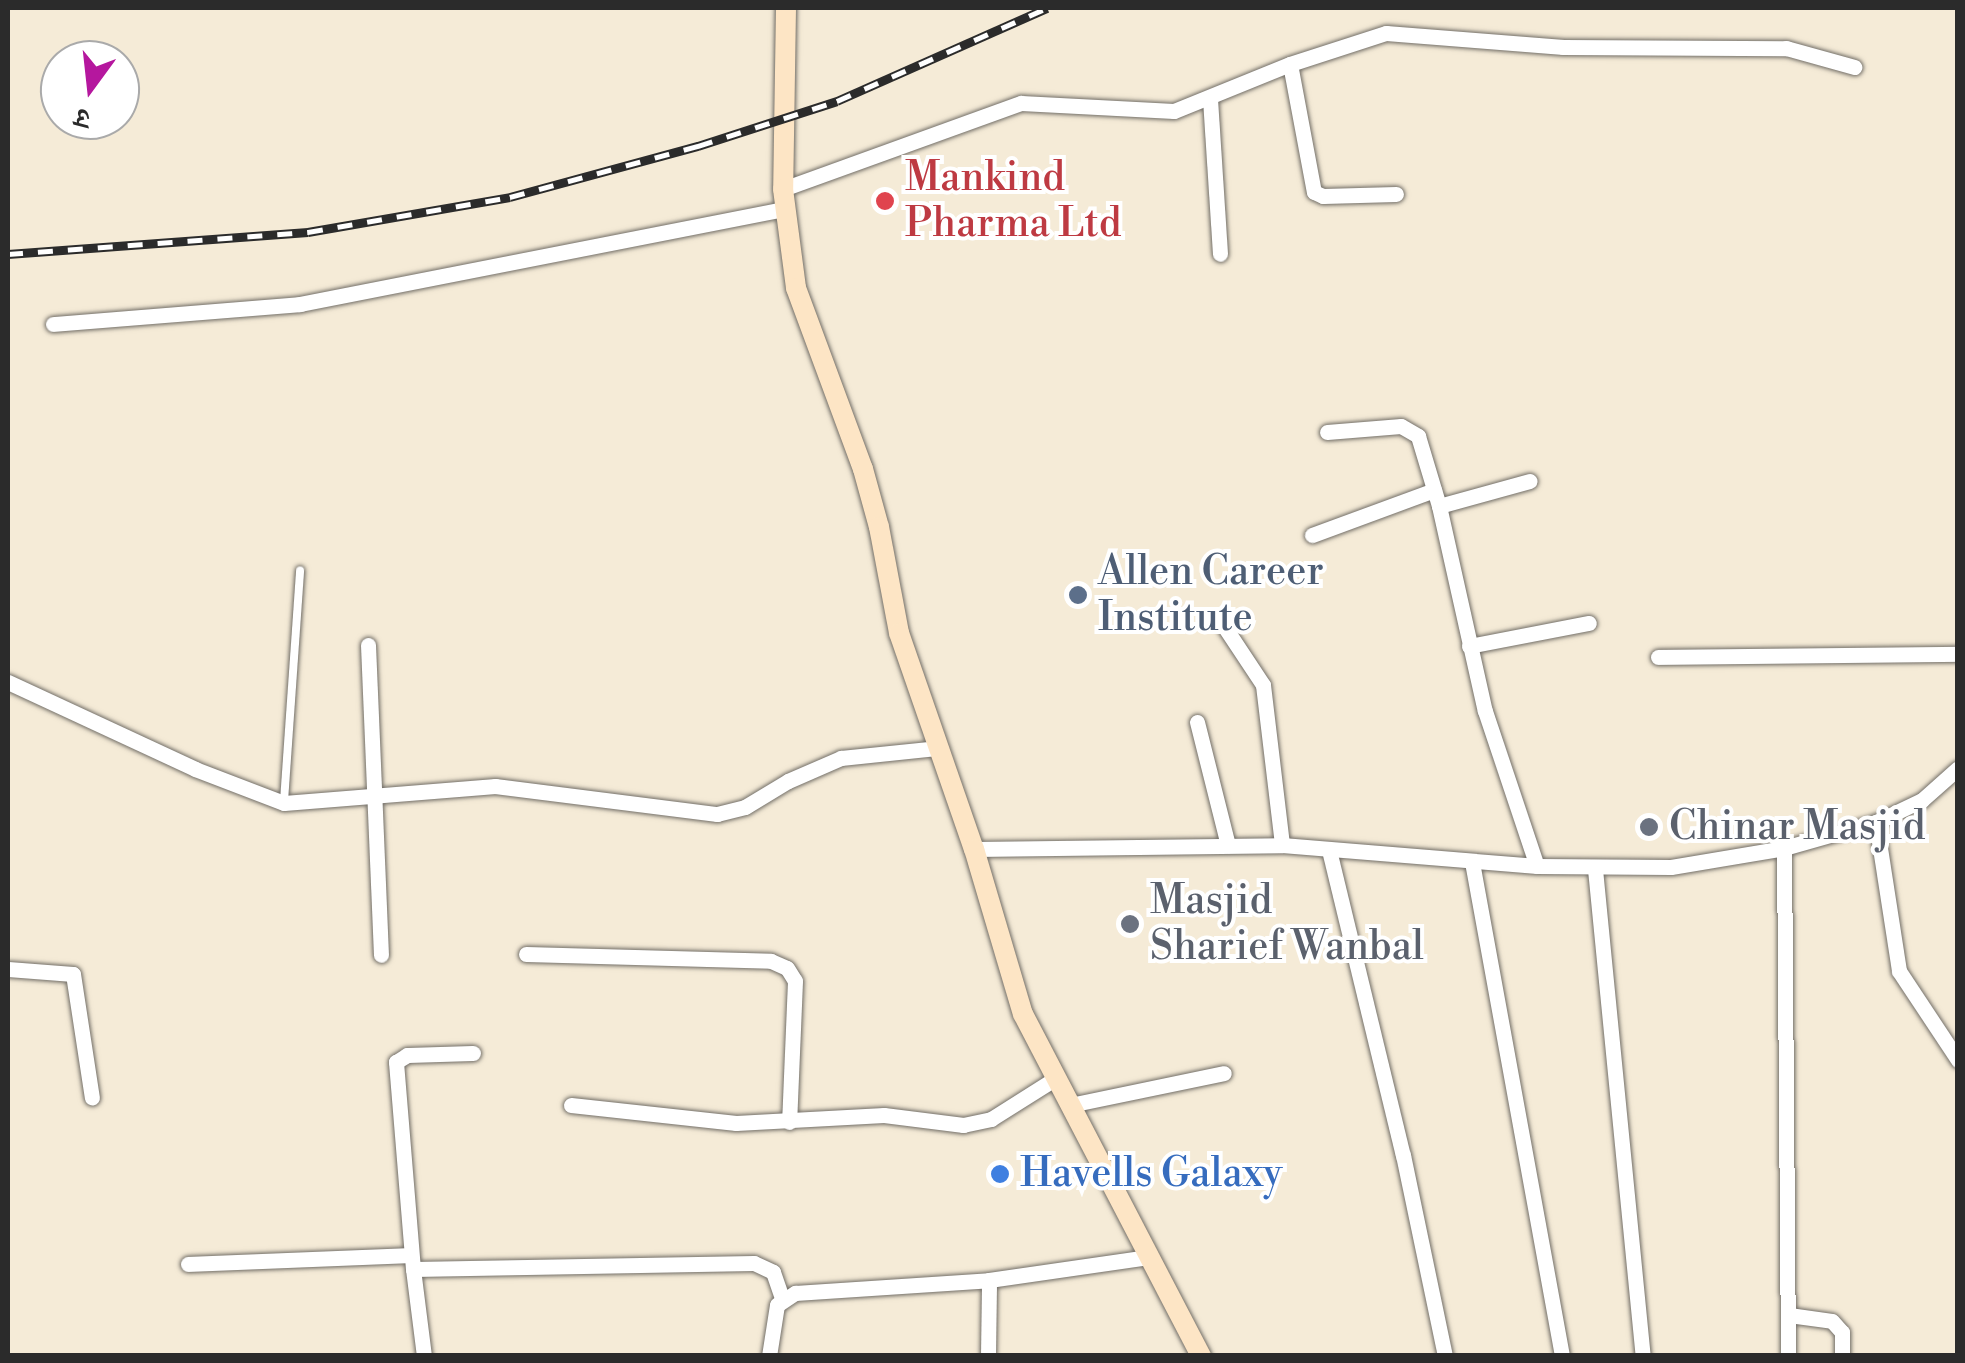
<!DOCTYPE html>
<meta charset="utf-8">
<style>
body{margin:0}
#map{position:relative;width:1965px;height:1363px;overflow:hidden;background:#f5ebd7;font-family:"Libre Bodoni","Noto Serif Devanagari",serif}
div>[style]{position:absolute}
.roads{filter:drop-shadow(0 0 2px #726e67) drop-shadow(0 0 2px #726e67)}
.service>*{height:8px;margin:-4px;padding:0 4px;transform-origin:4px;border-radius:4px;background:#fff}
.minor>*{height:15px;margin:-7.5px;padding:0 7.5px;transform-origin:7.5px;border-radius:7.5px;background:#fff}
.secondary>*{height:20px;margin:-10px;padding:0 10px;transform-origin:10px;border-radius:10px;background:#fde5c5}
.rail>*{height:9px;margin-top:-4.5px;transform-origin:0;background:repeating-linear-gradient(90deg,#fff 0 15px,#2b2b2b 0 30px);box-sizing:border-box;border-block:2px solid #2b2b2b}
.dots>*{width:28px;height:28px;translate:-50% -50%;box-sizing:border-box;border:5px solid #fff;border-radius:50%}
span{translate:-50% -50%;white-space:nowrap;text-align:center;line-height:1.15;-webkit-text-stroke:8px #fff;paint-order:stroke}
.health-label{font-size:40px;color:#be3a42}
.left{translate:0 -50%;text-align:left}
.service-label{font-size:40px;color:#4e5e75}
.worship-label{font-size:40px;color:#5b616d}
.shop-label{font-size:40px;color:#366cbe}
.frame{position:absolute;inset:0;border:10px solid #2b2b2b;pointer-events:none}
.north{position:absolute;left:40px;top:40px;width:100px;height:100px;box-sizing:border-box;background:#fff;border:2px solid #aaa;border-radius:50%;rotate:195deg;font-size:28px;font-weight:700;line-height:40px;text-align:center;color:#2b2b2b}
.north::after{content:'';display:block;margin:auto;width:35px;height:45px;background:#b5179e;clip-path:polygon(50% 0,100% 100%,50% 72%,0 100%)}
</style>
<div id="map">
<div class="roads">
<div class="service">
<div style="left:284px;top:801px;width:231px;rotate:-86deg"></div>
</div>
<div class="minor">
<div style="left:1290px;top:64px;width:130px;rotate:79.4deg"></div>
<div style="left:1314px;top:192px;width:10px;rotate:24deg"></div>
<div style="left:1323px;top:196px;width:73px;rotate:-1.6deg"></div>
<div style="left:1210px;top:99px;width:155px;rotate:86.3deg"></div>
<div style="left:783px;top:189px;width:253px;rotate:-19.9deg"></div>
<div style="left:1021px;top:103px;width:153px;rotate:3deg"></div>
<div style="left:1174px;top:111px;width:125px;rotate:-22.1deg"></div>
<div style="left:1290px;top:64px;width:101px;rotate:-17.9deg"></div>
<div style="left:1386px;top:33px;width:178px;rotate:4.5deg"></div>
<div style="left:1563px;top:47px;width:223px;rotate:0.3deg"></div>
<div style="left:1786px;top:48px;width:71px;rotate:15.6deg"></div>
<div style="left:53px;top:324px;width:248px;rotate:-4.6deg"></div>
<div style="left:300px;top:304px;width:494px;rotate:-11.1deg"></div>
<div style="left:1327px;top:432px;width:74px;rotate:-4.6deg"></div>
<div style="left:1401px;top:426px;width:20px;rotate:30deg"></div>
<div style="left:1418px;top:436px;width:73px;rotate:73.3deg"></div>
<div style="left:1439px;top:506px;width:210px;rotate:77.4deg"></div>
<div style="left:1485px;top:711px;width:163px;rotate:71.5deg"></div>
<div style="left:1439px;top:506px;width:94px;rotate:-15.4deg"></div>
<div style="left:1312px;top:535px;width:130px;rotate:-20.2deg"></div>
<div style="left:1224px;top:626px;width:71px;rotate:56.5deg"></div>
<div style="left:1263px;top:685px;width:161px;rotate:83.2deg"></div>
<div style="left:368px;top:645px;width:310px;rotate:87.6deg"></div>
<div style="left:1469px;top:646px;width:122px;rotate:-10.9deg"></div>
<div style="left:1658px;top:657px;width:300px;rotate:-0.6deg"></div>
<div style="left:8px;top:682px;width:206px;rotate:24.9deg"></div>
<div style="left:195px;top:769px;width:95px;rotate:20.9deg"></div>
<div style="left:284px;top:803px;width:212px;rotate:-4.6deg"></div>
<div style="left:495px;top:786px;width:224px;rotate:7.2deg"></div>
<div style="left:717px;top:814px;width:29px;rotate:-14deg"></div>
<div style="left:745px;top:807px;width:50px;rotate:-31.2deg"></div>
<div style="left:788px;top:781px;width:58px;rotate:-23.5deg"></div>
<div style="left:841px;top:758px;width:98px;rotate:-5.9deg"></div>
<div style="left:1197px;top:722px;width:127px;rotate:75.9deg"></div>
<div style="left:1876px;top:822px;width:151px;rotate:81.2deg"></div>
<div style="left:1899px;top:971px;width:107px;rotate:56.5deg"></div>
<div style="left:1784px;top:848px;width:508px;rotate:89.55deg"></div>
<div style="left:974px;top:849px;width:308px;rotate:-0.7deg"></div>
<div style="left:1282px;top:845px;width:256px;rotate:4.7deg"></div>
<div style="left:1537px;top:866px;width:134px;rotate:0.4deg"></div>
<div style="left:1671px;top:867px;width:115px;rotate:-9.5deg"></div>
<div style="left:1784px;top:848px;width:96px;rotate:-15.8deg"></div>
<div style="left:1876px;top:822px;width:51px;rotate:-25.6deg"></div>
<div style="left:1922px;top:800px;width:48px;rotate:-41.6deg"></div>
<div style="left:1329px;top:850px;width:314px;rotate:76.4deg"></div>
<div style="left:1403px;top:1155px;width:205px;rotate:78.2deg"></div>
<div style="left:1472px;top:862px;width:502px;rotate:79.67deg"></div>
<div style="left:1595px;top:869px;width:489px;rotate:84.4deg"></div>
<div style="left:526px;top:954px;width:245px;rotate:1.6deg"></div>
<div style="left:771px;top:961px;width:17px;rotate:24deg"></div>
<div style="left:787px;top:968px;width:15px;rotate:58deg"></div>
<div style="left:795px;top:981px;width:141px;rotate:92.4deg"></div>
<div style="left:8px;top:969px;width:65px;rotate:4.4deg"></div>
<div style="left:73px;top:974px;width:125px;rotate:81.3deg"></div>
<div style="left:571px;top:1105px;width:166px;rotate:6.2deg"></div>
<div style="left:736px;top:1123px;width:148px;rotate:-3.1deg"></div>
<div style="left:884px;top:1115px;width:80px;rotate:7.2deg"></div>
<div style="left:963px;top:1125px;width:29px;rotate:-12deg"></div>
<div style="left:991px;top:1119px;width:77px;rotate:-32.2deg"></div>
<div style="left:1070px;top:1105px;width:157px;rotate:-11.7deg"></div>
<div style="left:188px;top:1264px;width:223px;rotate:-2.3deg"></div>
<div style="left:413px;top:1269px;width:208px;rotate:-94.7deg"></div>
<div style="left:396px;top:1062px;width:13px;rotate:-32deg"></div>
<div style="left:407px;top:1055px;width:66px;rotate:-1.7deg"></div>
<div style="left:1789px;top:1315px;width:43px;rotate:7.9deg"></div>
<div style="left:1832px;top:1321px;width:15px;rotate:48deg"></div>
<div style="left:1842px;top:1332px;width:24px;rotate:90deg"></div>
<div style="left:424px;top:1356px;width:88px;rotate:-97.2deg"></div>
<div style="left:413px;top:1269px;width:341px;rotate:-1deg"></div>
<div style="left:754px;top:1263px;width:21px;rotate:25deg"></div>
<div style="left:773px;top:1272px;width:28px;rotate:71deg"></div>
<div style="left:769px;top:1356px;width:52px;rotate:-81.1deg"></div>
<div style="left:777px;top:1305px;width:22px;rotate:-34deg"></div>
<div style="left:795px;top:1293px;width:194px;rotate:-3.8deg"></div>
<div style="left:989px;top:1280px;width:161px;rotate:-8.2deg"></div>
<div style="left:988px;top:1356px;width:76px;rotate:-89.2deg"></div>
</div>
<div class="secondary">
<div style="left:786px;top:8px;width:181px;rotate:90.9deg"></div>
<div style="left:783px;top:189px;width:100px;rotate:82.5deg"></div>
<div style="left:796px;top:288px;width:193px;rotate:69.7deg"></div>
<div style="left:863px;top:469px;width:60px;rotate:74.6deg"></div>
<div style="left:879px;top:527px;width:108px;rotate:79.3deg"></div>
<div style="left:899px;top:633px;width:229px;rotate:70.9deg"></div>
<div style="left:974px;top:849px;width:172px;rotate:73.5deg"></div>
<div style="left:1023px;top:1014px;width:386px;rotate:62.5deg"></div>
</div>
</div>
<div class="rail">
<div style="left:8px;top:254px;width:301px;rotate:-4.2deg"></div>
<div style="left:308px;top:232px;width:205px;rotate:-9.8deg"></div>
<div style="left:510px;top:197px;width:195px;rotate:-15.2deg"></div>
<div style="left:698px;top:146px;width:146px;rotate:-17.9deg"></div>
<div style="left:837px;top:101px;width:230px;rotate:-23.9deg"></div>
</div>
<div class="dots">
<div style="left:885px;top:201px;background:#e0444e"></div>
<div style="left:1078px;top:595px;background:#5c6f8a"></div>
<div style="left:1649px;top:827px;background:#6b7280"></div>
<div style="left:1130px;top:924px;background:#6b7280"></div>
<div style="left:1000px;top:1174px;background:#3f7fe0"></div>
</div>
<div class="health-label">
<span class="left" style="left:905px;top:201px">Mankind<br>Pharma Ltd</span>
</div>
<div class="service-label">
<span class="left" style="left:1098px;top:595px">Allen Career<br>Institute</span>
</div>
<div class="worship-label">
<span class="left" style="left:1669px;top:827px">Chinar Masjid</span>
<span class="left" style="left:1150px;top:924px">Masjid<br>Sharief Wanbal</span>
</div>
<div class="shop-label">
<span class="left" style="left:1020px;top:1174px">Havells Galaxy</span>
</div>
<div class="frame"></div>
<div class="north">उ</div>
</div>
